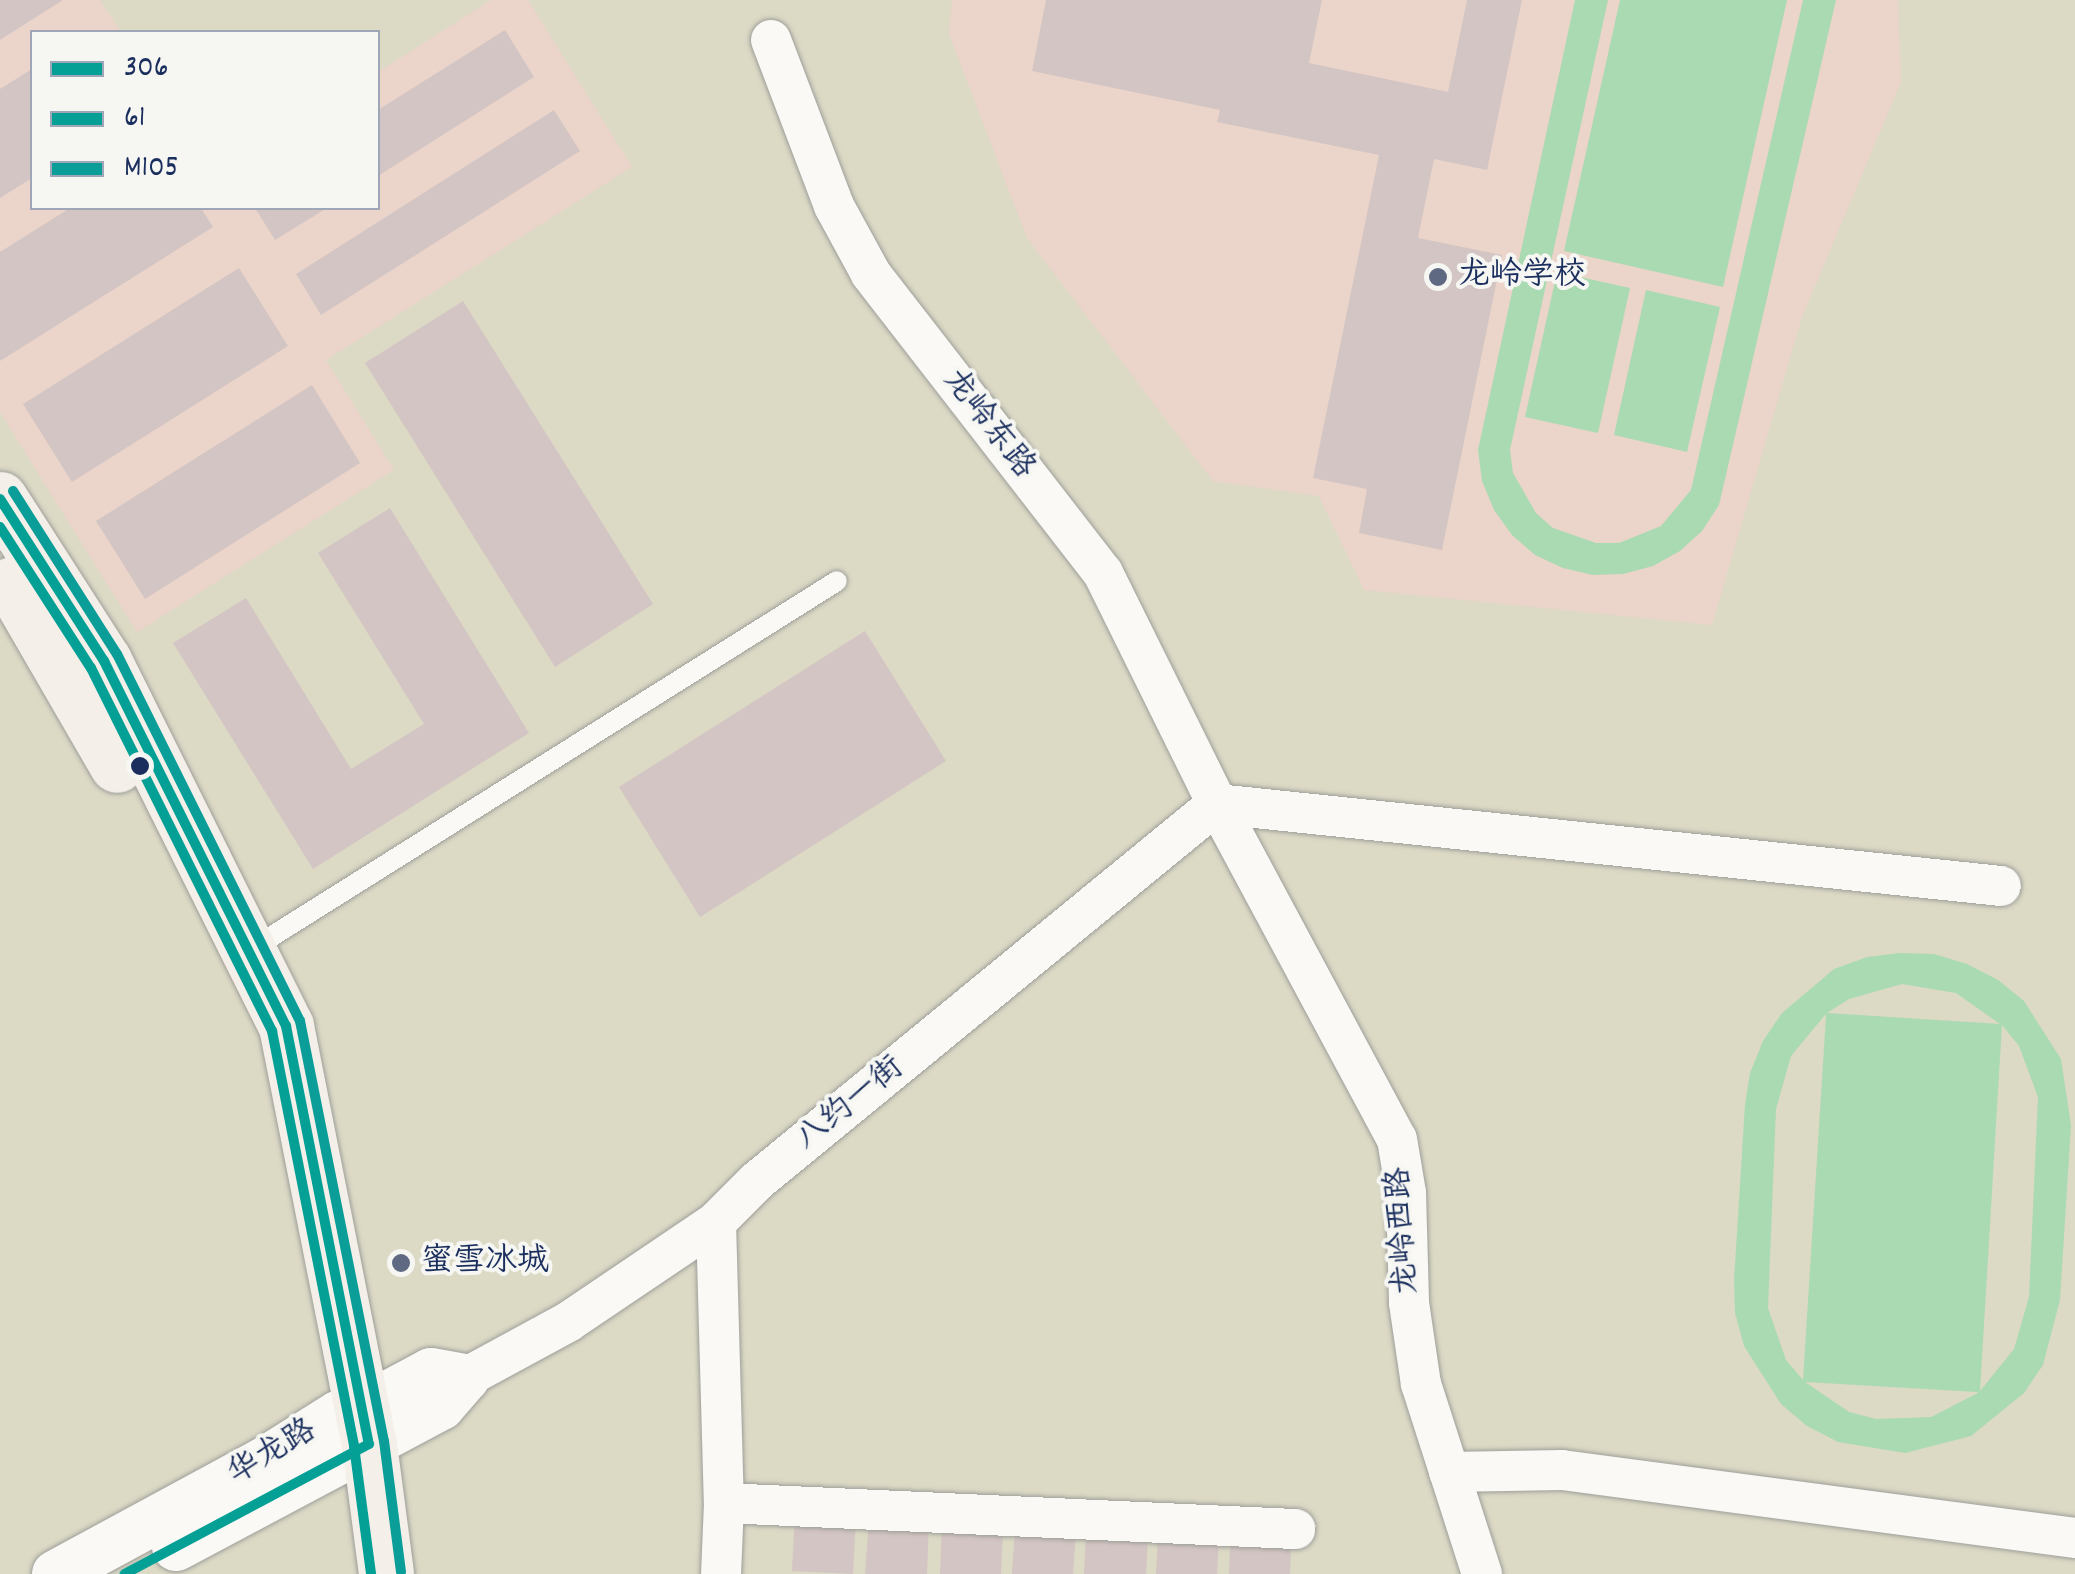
<!DOCTYPE html>
<meta charset="utf-8">
<style>
body{margin:0}
#map{position:relative;width:2075px;height:1574px;overflow:hidden;background:#dcd9c5;font-family:Dekko,"LXGW WenKai TC",sans-serif}
div>[style]{position:absolute}
.built>*{inset:0;background:#ebd4ca}
.green>*{inset:0;background:#aadab1}
.building>*{inset:0;background:#d3c5c3}
.roads{filter:drop-shadow(0 0 2px #9e9f9a) drop-shadow(0 0 2px #9e9f9a)}
.service>*{height:20px;margin:-10px;padding:0 10px;transform-origin:10px;border-radius:10px;background:#faf9f6}
.minor>*{height:40px;margin:-20px;padding:0 20px;transform-origin:20px;border-radius:20px;background:#faf9f6}
.tertiary>*{height:48px;margin:-24px;padding:0 24px;transform-origin:24px;border-radius:24px;background:#faf9f6}
.secondary>*{height:55px;margin:-27.5px;padding:0 27.5px;transform-origin:27.5px;border-radius:27.5px;background:#f4f0e9}
.bus-1>*{height:10px;margin:-5px;padding:0 5px;transform-origin:5px;border-radius:5px;background:#04a096}
.bus-2>*{height:10px;margin:-5px;padding:0 5px;transform-origin:5px;border-radius:5px;background:#04a096}
.bus-3>*{height:10px;margin:-5px;padding:0 5px;transform-origin:5px;border-radius:5px;background:#0b9d98}
.dots>*{width:28px;height:28px;translate:-50% -50%;box-sizing:border-box;border:5px solid #f6f6f2;border-radius:50%}
span{translate:-50% -50%;white-space:nowrap;text-align:center;line-height:1.15;-webkit-text-stroke:8px #f6f6f2;paint-order:stroke}
.poi-label{font-size:32px;color:#1b2f5e}
.left{translate:0 -50%;text-align:left}
.street-label{font-size:32px;color:#1b2f5e}
.legend{position:absolute;left:30px;top:30px;width:350px;height:180px;box-sizing:border-box;background:#f6f6f2;border:2px solid #9ea6b7;margin:0;padding:12px 18px;list-style:none;font-size:30px;color:#1b2f5e}
.legend li{display:flex;align-items:center;gap:20px;height:50px}
.legend b{width:50px;border:2px solid #9ea6b7}
</style>
<div id="map">
<div class="built">
<div style="clip-path:polygon(0 0,100px 0,121px 32px,32px 32px,32px 208px,378px 208px,378px 72px,491px 0,528px 0,632px 167px,326px 360px,394px 470px,137px 632px,0 412px)"></div>
<div style="clip-path:polygon(952px 0,1898px 0,1901px 82px,1802px 317px,1712px 625px,1364px 590px,1319px 496px,1213px 481px,1027px 238px,949px 34px)"></div>
</div>
<div class="green">
<div style="clip-path:polygon(1575px 0,1608px 0,1510px 450px,1513px 473px,1536px 513px,1553px 528px,1596px 543px,1619px 543px,1661px 526px,1691px 490px,1803px 0,1836px 0,1719px 505px,1702px 531px,1680px 551px,1653px 566px,1623px 574px,1593px 575px,1563px 568px,1535px 555px,1512px 535px,1494px 510px,1482px 481px,1478px 450px)"></div>
<div style="clip-path:polygon(1620px 0,1787px 0,1723px 287px,1564px 251px)"></div>
<div style="clip-path:polygon(1557px 272px,1630px 288px,1598px 433px,1525px 417px)"></div>
<div style="clip-path:polygon(1646px 290px,1720px 307px,1687px 452px,1614px 435px)"></div>
<div style="clip-path:polygon(evenodd,1900px 953px,1934px 954px,1967px 964px,1998px 980px,2024px 1001px,2061px 1059px,2071px 1125px,2060px 1300px,2043px 1365px,2024px 1393px,1971px 1436px,1905px 1453px,1838px 1442px,1807px 1426px,1781px 1404px,1744px 1346px,1735px 1313px,1734px 1281px,1745px 1105px,1750px 1073px,1763px 1041px,1782px 1013px,1834px 969px,1867px 957px,1900px 953px,1902px 984px,1956px 993px,2000px 1024px,1827px 1013px,1849px 999px,1902px 984px,1900px 953px,1825px 1015px,1826px 1016px,1803px 1380px,1786px 1360px,1768px 1308px,1776px 1109px,1791px 1056px,1825px 1015px,1900px 953px,2002px 1025px,2019px 1046px,2038px 1097px,2029px 1297px,2014px 1349px,1980px 1391px,2002px 1025px,1900px 953px,1805px 1382px,1977px 1392px,1978px 1393px,1931px 1417px,1876px 1419px,1849px 1412px,1805px 1382px)"></div>
</div>
<div class="building">
<div style="clip-path:polygon(0 0,63px 0,0 40px)"></div>
<div style="clip-path:polygon(1046px 0,1322px 0,1309px 63px,1448px 92px,1467px 0,1522px 0,1487px 170px,1434px 159px,1418px 238px,1502px 255px,1442px 550px,1359px 533px,1367px 489px,1313px 478px,1379px 155px,1217px 122px,1220px 110px,1032px 71px)"></div>
<div style="clip-path:polygon(505px 30px,534px 77px,378px 176px,378px 110px)"></div>
<div style="clip-path:polygon(32px 69px,32px 178px,0 198px,0 89px)"></div>
<div style="clip-path:polygon(554px 110px,580px 151px,321px 315px,296px 274px)"></div>
<div style="clip-path:polygon(70px 208px,201px 208px,213px 227px,0 361px,0 252px)"></div>
<div style="clip-path:polygon(255px 208px,327px 208px,275px 240px)"></div>
<div style="clip-path:polygon(239px 268px,288px 346px,72px 482px,23px 404px)"></div>
<div style="clip-path:polygon(463px 301px,653px 604px,555px 667px,365px 363px)"></div>
<div style="clip-path:polygon(312px 385px,360px 463px,145px 599px,96px 521px)"></div>
<div style="clip-path:polygon(390px 508px,529px 733px,313px 869px,173px 643px,246px 598px,351px 769px,424px 724px,318px 553px)"></div>
<div style="clip-path:polygon(865px 631px,946px 761px,700px 917px,619px 787px)"></div>
<div style="clip-path:polygon(795px 1514px,856px 1518px,853px 1574px,792px 1571px)"></div>
<div style="clip-path:polygon(869px 1520px,929px 1523px,927px 1574px,865px 1574px)"></div>
<div style="clip-path:polygon(942px 1524px,1003px 1528px,1001px 1574px,940px 1574px)"></div>
<div style="clip-path:polygon(1015px 1529px,1076px 1532px,1073px 1574px,1012px 1574px)"></div>
<div style="clip-path:polygon(1086px 1534px,1148px 1537px,1146px 1574px,1084px 1574px)"></div>
<div style="clip-path:polygon(1158px 1538px,1219px 1541px,1217px 1574px,1156px 1574px)"></div>
<div style="clip-path:polygon(1230px 1542px,1291px 1545px,1290px 1574px,1229px 1574px)"></div>
</div>
<div class="roads">
<div class="service">
<div style="left:250px;top:950px;width:693px;rotate:-32.15deg"></div>
</div>
<div class="minor">
<div style="left:771px;top:40px;width:178px;rotate:69.2deg"></div>
<div style="left:834px;top:206px;width:77px;rotate:61.4deg"></div>
<div style="left:871px;top:274px;width:378px;rotate:52.2deg"></div>
<div style="left:1103px;top:573px;width:258px;rotate:63.7deg"></div>
<div style="left:1217px;top:804px;width:380px;rotate:61.8deg"></div>
<div style="left:1397px;top:1139px;width:55px;rotate:80.5deg"></div>
<div style="left:1406px;top:1193px;width:110px;rotate:88.4deg"></div>
<div style="left:1409px;top:1303px;width:82px;rotate:81.6deg"></div>
<div style="left:1421px;top:1384px;width:200px;rotate:72.2deg"></div>
<div style="left:1217px;top:804px;width:788px;rotate:5.97deg"></div>
<div style="left:716px;top:1222px;width:281px;rotate:88.4deg"></div>
<div style="left:724px;top:1503px;width:71px;rotate:92.4deg"></div>
<div style="left:465px;top:1378px;width:117px;rotate:-28.5deg"></div>
<div style="left:568px;top:1322px;width:179px;rotate:-34deg"></div>
<div style="left:716px;top:1222px;width:58px;rotate:-45deg"></div>
<div style="left:757px;top:1181px;width:595px;rotate:-39.34deg"></div>
<div style="left:1449px;top:1472px;width:113px;rotate:-1deg"></div>
<div style="left:1562px;top:1470px;width:517px;rotate:7.55deg"></div>
<div style="left:724px;top:1503px;width:572px;rotate:2.61deg"></div>
</div>
<div class="tertiary">
<div style="left:176px;top:1547px;width:300px;rotate:-28deg"></div>
<div style="left:441px;top:1406px;width:37px;rotate:-49deg"></div>
<div style="left:56px;top:1574px;width:235px;rotate:-28.4deg"></div>
<div style="left:263px;top:1462px;width:89px;rotate:-32.1deg"></div>
<div style="left:338px;top:1415px;width:25px;rotate:-14deg"></div>
<div style="left:362px;top:1409px;width:78px;rotate:-28.2deg"></div>
<div style="left:431px;top:1372px;width:35px;rotate:10deg"></div>
</div>
<div class="secondary">
<div style="left:0;top:499px;width:193px;rotate:57.3deg"></div>
<div style="left:104px;top:661px;width:408px;rotate:63.5deg"></div>
<div style="left:286px;top:1026px;width:426px;rotate:78.8deg"></div>
<div style="left:369px;top:1444px;width:131px;rotate:82.5deg"></div>
<div style="left:12px;top:584px;width:209px;rotate:59.9deg"></div>
</div>
</div>
<div class="bus-1">
<div style="left:0;top:499px;width:193px;rotate:57.3deg"></div>
<div style="left:104px;top:661px;width:408px;rotate:63.5deg"></div>
<div style="left:286px;top:1026px;width:426px;rotate:78.8deg"></div>
<div style="left:369px;top:1444px;width:277px;rotate:152deg"></div>
</div>
<div class="bus-2">
<div style="left:0;top:527px;width:168px;rotate:57.2deg"></div>
<div style="left:91px;top:668px;width:406px;rotate:63.5deg"></div>
<div style="left:272px;top:1031px;width:423px;rotate:78.8deg"></div>
<div style="left:354px;top:1446px;width:129px;rotate:82.4deg"></div>
</div>
<div class="bus-3">
<div style="left:13px;top:491px;width:193px;rotate:57.5deg"></div>
<div style="left:117px;top:654px;width:410px;rotate:63.5deg"></div>
<div style="left:300px;top:1021px;width:428px;rotate:78.7deg"></div>
<div style="left:384px;top:1441px;width:132px;rotate:82.6deg"></div>
</div>
<div class="dots">
<div style="left:1438px;top:277px;background:#5f6a82"></div>
<div style="left:140px;top:766px;background:#1b2f5e"></div>
<div style="left:401px;top:1263px;background:#5f6a82"></div>
</div>
<div class="poi-label">
<span class="left" style="left:1458px;top:277px">龙岭学校</span>
<span class="left" style="left:421px;top:1263px">蜜雪冰城</span>
</div>
<div class="street-label">
<span style="left:987px;top:425px;rotate:52deg">龙岭东路</span>
<span style="left:851px;top:1105px;rotate:-39deg">八约一街</span>
<span style="left:1405px;top:1231px;rotate:-94deg">龙岭西路</span>
<span style="left:273px;top:1454px;rotate:-31deg">华龙路</span>
</div>
<ul class="legend">
<li><b style="height:12px;background:#04a096"></b>306</li>
<li><b style="height:12px;background:#04a096"></b>61</li>
<li><b style="height:12px;background:#0b9d98"></b>M105</li>
</ul>
</div>
